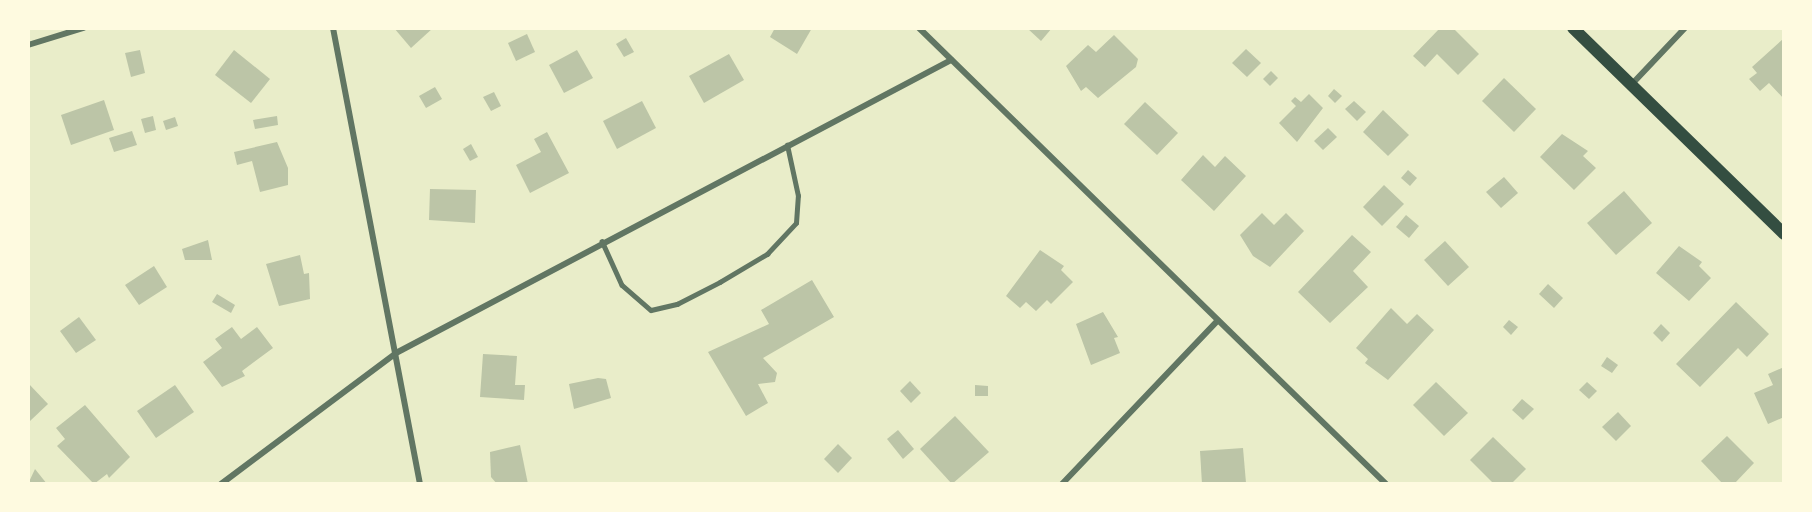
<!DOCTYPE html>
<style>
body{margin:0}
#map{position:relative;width:1812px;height:512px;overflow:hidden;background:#e9edc9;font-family:Montserrat,sans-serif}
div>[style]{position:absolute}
.building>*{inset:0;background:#bcc5a7}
.service>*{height:4.5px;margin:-2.25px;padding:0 2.25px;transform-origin:2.25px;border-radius:2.25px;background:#617663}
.minor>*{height:6px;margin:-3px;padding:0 3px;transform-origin:3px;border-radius:3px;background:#617663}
.secondary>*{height:12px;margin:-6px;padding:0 6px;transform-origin:6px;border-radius:6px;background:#344e41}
span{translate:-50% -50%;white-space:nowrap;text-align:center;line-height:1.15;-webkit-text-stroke:4.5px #fefae0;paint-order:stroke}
.frame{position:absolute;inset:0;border:30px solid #fefae0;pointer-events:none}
</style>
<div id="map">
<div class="building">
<div style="clip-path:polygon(394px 28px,433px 28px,411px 48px)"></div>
<div style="clip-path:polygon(775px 28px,812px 28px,797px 54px,770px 37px)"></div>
<div style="clip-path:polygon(1027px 28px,1052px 28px,1041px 41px)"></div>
<div style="clip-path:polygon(1440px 28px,1453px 28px,1479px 54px,1458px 75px,1437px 54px,1425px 67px,1413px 56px)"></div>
<div style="clip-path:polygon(527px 34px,535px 52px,516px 61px,508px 43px)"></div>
<div style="clip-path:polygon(1114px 35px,1138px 59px,1136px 67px,1098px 98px,1086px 87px,1081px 91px,1066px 66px,1088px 45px,1096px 52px)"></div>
<div style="clip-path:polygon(626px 38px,634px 52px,624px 57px,616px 44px)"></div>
<div style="clip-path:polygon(1784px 38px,1784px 99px,1769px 83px,1760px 91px,1749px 79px,1757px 73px,1752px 67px)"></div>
<div style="clip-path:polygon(1246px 49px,1261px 63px,1247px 77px,1232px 63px)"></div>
<div style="clip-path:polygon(140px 50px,145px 73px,131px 77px,125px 53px)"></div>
<div style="clip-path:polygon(234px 50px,270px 79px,251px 103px,215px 75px)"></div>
<div style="clip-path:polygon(577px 50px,593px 78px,564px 93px,549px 65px)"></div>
<div style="clip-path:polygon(729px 54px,744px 80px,704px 103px,689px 76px)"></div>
<div style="clip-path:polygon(1271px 71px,1278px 78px,1270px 86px,1263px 79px)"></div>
<div style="clip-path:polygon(1504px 78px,1536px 109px,1514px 132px,1482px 101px)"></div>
<div style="clip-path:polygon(435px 87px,442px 99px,426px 108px,419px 96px)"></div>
<div style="clip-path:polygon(1334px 89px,1342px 96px,1335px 103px,1328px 96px)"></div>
<div style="clip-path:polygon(494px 92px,501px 106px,491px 111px,483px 97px)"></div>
<div style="clip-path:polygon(1309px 94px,1323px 108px,1297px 142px,1279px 123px,1296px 106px,1291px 101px,1295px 97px,1301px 102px)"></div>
<div style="clip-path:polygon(104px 100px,114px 130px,71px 145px,61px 115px)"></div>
<div style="clip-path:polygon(642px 101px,656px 128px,617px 149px,603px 121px)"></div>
<div style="clip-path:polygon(1354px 101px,1366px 112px,1357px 121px,1345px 109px)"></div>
<div style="clip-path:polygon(1145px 102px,1178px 133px,1157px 155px,1124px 124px)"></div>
<div style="clip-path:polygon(1383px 110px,1409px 135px,1388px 156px,1363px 132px)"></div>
<div style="clip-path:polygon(153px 116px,156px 130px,145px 133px,141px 119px)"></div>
<div style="clip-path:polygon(277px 116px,278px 125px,255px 129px,253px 120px)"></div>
<div style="clip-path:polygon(175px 117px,178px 126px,166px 130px,163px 121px)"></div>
<div style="clip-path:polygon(1328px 128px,1337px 137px,1323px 150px,1314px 141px)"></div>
<div style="clip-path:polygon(132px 131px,137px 145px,114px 152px,109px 138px)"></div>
<div style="clip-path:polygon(547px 132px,569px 173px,530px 193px,516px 165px,541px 152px,534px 139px)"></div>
<div style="clip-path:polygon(1562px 134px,1588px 151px,1583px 156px,1596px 168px,1574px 190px,1540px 157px)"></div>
<div style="clip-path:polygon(277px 142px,288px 168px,288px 185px,260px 192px,252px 161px,237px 165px,234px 152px)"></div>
<div style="clip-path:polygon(471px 144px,478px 157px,470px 161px,463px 149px)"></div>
<div style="clip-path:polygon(1203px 155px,1215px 167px,1225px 156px,1246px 176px,1214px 211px,1181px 180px)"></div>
<div style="clip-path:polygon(1408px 170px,1417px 178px,1410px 186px,1401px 178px)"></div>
<div style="clip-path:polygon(1504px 177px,1518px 193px,1501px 208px,1486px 192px)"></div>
<div style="clip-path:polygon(1384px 185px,1404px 204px,1382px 226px,1363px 207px)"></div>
<div style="clip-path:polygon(430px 189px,476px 190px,475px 223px,429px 220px)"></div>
<div style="clip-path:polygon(1624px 191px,1652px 223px,1616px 255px,1587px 223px)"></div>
<div style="clip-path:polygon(1262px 213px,1274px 225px,1286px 213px,1304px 231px,1270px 267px,1253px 256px,1240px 235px)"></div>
<div style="clip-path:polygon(1406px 215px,1419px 226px,1409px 238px,1396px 227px)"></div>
<div style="clip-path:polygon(1352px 235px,1371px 252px,1353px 271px,1368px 287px,1330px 323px,1298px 292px)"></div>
<div style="clip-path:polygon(208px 240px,212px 260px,185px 260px,182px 249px)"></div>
<div style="clip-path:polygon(1445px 241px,1469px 267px,1448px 286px,1424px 260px)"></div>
<div style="clip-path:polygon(1679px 246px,1702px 262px,1699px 266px,1711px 278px,1689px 301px,1656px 273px)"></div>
<div style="clip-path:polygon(1040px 250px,1064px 266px,1061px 270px,1073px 282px,1051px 304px,1047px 300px,1036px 311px,1026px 302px,1020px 308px,1006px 296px)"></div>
<div style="clip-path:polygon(300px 255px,304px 274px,309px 273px,310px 299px,279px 306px,266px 264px)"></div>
<div style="clip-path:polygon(154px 266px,167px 287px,139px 305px,125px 285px)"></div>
<div style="clip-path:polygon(812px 280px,834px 317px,763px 358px,777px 373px,775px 382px,758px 384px,768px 403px,746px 416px,708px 352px,769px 324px,761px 310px)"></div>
<div style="clip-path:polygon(1548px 284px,1563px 298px,1554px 308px,1539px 294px)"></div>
<div style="clip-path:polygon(217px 294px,235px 305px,231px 313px,212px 302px)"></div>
<div style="clip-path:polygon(1736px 302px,1769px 334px,1747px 357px,1738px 348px,1700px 387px,1676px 364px)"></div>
<div style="clip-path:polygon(1391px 308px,1407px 324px,1417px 314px,1434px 330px,1388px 380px,1365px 363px,1368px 359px,1356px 348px)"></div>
<div style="clip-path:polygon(1103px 312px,1118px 337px,1114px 338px,1120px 353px,1091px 365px,1076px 324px)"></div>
<div style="clip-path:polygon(79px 317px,96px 340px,76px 353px,60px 331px)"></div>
<div style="clip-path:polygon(1509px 320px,1518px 327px,1511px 335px,1503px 327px)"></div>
<div style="clip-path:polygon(1661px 324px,1670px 333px,1662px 342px,1653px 333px)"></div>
<div style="clip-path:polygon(232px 327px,241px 339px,257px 327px,273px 348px,242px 371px,245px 376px,222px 387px,203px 362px,222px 348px,215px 339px)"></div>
<div style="clip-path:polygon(483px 354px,517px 356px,515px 385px,525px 385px,524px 400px,480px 397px)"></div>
<div style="clip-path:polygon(1607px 357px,1618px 365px,1612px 373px,1601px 366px)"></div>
<div style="clip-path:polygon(1784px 367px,1784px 417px,1768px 424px,1754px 393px,1773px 385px,1768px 374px)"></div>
<div style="clip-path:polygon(598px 378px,606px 379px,611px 398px,574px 409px,569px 384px)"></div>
<div style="clip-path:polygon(910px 381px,921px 393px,911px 403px,900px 391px)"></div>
<div style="clip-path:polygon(1436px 382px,1468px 413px,1444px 436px,1413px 405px)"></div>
<div style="clip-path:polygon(1587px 382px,1597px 391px,1589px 399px,1579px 390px)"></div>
<div style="clip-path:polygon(28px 383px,48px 404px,30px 421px,28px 419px)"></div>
<div style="clip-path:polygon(175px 385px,194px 412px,156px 438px,137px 411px)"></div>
<div style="clip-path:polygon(975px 385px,988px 386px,988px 396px,975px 396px)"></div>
<div style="clip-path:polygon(1522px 399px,1534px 409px,1523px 420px,1512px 410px)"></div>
<div style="clip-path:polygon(85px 405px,130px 457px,109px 478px,107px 474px,94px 484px,57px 446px,65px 439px,56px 428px)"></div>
<div style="clip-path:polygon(1618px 412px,1631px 426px,1616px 441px,1602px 427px)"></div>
<div style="clip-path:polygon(955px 416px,989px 452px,952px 484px,920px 449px)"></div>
<div style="clip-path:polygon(898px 430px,914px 449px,903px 459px,887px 439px)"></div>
<div style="clip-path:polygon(1727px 436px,1754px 463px,1734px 484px,1723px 484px,1701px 461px)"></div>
<div style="clip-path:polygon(1493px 437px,1526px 469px,1511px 484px,1494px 484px,1470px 460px)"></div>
<div style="clip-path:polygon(838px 444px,852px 458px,838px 473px,824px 459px)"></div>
<div style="clip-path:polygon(520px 445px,528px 484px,497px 484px,491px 477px,490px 452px)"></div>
<div style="clip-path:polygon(1243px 448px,1246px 483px,1202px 484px,1200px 451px)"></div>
<div style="clip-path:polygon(35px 469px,47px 484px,28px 484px)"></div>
</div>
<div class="service">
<div style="left:602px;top:241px;width:48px;rotate:65.6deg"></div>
<div style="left:622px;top:285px;width:38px;rotate:41deg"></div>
<div style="left:651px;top:310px;width:27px;rotate:-13deg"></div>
<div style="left:677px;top:304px;width:48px;rotate:-27.1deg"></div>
<div style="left:720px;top:282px;width:55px;rotate:-30.8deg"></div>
<div style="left:767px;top:254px;width:42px;rotate:-46.9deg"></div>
<div style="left:796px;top:223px;width:27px;rotate:-86deg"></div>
<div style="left:798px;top:196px;width:52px;rotate:-102.2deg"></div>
</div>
<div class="minor">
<div style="left:333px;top:28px;width:464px;rotate:79.2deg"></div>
<div style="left:919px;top:28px;width:653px;rotate:44.32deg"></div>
<div style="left:28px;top:45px;width:58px;rotate:-17.2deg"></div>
<div style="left:1632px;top:84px;width:77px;rotate:-46.6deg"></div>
<div style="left:221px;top:484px;width:219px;rotate:-36.8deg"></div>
<div style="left:396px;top:353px;width:628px;rotate:-27.83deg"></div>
<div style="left:1062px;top:484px;width:226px;rotate:-46.4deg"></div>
</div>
<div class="secondary">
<div style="left:1573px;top:28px;width:295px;rotate:44.3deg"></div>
</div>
<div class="frame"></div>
</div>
